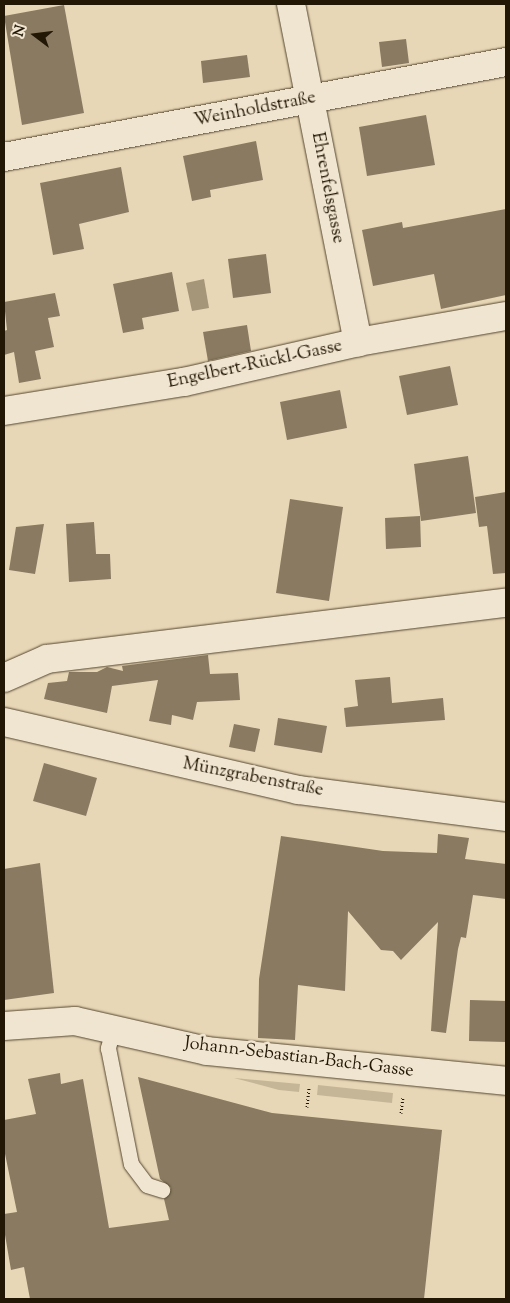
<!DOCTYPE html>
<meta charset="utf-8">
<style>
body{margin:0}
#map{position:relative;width:510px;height:1303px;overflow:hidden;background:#e8d7b6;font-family:"Sorts Mill Goudy",serif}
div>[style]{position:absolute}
.green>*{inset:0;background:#c6b698}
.water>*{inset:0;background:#a59579}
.building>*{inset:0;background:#897a61}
.path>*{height:3px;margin-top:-1.5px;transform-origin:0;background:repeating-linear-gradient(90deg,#221604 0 1px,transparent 0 3.5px)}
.roads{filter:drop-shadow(0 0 1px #544630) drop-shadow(0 0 1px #544630)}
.service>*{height:15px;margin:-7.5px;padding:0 7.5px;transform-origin:7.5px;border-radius:7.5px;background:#f0e5d0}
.minor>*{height:28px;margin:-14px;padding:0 14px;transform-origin:14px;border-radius:14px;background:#f0e5d0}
.secondary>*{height:28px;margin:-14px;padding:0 14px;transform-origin:14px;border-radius:14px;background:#f0e5d0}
span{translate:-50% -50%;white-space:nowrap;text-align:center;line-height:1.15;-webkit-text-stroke:5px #f0e5d0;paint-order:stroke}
.street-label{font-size:18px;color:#221604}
.frame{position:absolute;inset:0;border:5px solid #221604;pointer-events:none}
.north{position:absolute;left:10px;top:10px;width:50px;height:50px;-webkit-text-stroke:4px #f0e5d0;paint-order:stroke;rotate:285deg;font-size:14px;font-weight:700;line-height:20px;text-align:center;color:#221604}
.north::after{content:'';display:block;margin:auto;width:18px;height:22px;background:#221604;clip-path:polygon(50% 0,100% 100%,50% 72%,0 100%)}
</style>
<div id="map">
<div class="green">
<div style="clip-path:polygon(234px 1078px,300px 1084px,299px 1092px,279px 1090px)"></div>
<div style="clip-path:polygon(318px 1085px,393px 1093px,392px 1103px,317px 1095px)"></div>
</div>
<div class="water">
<div style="clip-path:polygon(204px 279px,209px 308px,192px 311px,186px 283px)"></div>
</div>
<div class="building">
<div style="clip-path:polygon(64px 5px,84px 113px,22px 125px,4px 16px)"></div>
<div style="clip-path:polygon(406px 39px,409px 63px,382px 67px,379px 42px)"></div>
<div style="clip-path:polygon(247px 55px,250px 77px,203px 83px,201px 61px)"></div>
<div style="clip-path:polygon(426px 115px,435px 165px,367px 176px,359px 127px)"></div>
<div style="clip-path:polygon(256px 141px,263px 180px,210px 190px,211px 197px,192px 201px,183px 156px)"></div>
<div style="clip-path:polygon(121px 167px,129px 212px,79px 224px,84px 249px,53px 255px,40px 183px)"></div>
<div style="clip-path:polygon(506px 209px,506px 295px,441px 309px,434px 274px,373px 286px,362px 230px,402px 222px,403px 228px)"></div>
<div style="clip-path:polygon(266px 254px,271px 293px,233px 298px,228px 259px)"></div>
<div style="clip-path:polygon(172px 272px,179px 311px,142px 318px,144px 329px,123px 333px,113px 284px)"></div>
<div style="clip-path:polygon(55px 293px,60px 316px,48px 318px,54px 347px,35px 351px,41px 379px,19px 383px,14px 352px,4px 355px,4px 331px,7px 330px,4px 302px)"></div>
<div style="clip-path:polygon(247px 325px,251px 351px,208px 361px,203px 332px)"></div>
<div style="clip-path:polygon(450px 366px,458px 405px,407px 415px,399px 376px)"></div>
<div style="clip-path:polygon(340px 390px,347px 428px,287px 440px,280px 402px)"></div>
<div style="clip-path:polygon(468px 456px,476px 513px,421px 521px,414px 464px)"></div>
<div style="clip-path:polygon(506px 492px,506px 573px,493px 574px,487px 526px,479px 527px,475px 497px)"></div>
<div style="clip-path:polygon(290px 499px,343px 507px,329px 601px,276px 593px)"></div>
<div style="clip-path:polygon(420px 516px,421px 547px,386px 549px,385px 518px)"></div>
<div style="clip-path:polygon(94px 522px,96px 554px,110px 554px,111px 579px,69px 582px,66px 524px)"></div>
<div style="clip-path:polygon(44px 524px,35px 574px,9px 570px,16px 527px)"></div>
<div style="clip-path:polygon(208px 655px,210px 674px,238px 673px,240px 700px,197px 702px,193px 720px,172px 715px,171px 725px,149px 721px,158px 680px,112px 686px,107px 713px,44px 699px,48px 683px,67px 681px,69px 672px,97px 672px,107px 667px,123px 671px,122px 666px)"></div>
<div style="clip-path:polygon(390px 677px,392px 703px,443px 698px,445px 720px,346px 727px,344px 708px,358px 706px,355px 680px)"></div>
<div style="clip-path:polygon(278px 718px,327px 726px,322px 753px,274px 745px)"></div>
<div style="clip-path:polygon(234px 724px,260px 729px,255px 752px,229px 747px)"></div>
<div style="clip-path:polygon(44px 763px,97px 778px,86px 816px,33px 801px)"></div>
<div style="clip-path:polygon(438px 834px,469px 838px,465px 859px,506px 864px,506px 899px,473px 895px,466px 938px,461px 937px,458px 949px,446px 1033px,431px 1031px,438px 922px,401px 960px,393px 951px,381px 950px,348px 911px,345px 991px,298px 985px,295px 1040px,258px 1038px,259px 979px,281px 836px,383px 851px,437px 853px)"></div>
<div style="clip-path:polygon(40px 863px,54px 993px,4px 1000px,4px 869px)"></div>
<div style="clip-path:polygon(470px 1000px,506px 1001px,506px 1042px,469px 1041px)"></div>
<div style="clip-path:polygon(60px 1073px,61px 1084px,83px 1079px,109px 1228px,169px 1220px,164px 1199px,171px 1188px,160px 1179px,138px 1077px,272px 1113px,442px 1130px,424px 1299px,30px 1299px,24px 1267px,11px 1270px,4px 1229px,4px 1214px,17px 1212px,4px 1149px,4px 1120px,36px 1114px,28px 1079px)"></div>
</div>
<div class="path">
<div style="left:307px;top:1107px;width:19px;rotate:-84deg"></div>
<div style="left:401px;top:1113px;width:16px;rotate:-83deg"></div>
</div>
<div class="roads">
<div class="service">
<div style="left:113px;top:1030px;width:19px;rotate:106deg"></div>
<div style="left:108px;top:1048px;width:118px;rotate:78.8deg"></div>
<div style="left:131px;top:1164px;width:26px;rotate:53deg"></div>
<div style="left:147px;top:1185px;width:16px;rotate:18deg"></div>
</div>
<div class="minor">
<div style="left:291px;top:4px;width:345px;rotate:78.8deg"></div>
<div style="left:4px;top:157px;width:511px;rotate:-10.72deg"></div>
<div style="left:4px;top:411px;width:182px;rotate:-9.2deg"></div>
<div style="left:184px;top:382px;width:179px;rotate:-12.9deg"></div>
<div style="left:358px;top:342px;width:150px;rotate:-10deg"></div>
<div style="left:4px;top:678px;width:47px;rotate:-23.8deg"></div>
<div style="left:47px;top:659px;width:462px;rotate:-7deg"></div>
<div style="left:4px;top:1026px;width:71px;rotate:-4deg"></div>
<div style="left:75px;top:1021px;width:135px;rotate:12.8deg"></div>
<div style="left:207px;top:1051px;width:301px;rotate:5.7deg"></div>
</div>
<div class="secondary">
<div style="left:4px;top:722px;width:302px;rotate:13deg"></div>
<div style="left:298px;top:790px;width:210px;rotate:7.4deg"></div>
</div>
</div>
<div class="street-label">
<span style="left:255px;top:110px;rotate:-11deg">Weinholdstraße</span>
<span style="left:327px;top:188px;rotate:79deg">Ehrenfelsgasse</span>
<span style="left:255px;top:365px;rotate:-12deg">Engelbert-Rückl-Gasse</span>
<span style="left:253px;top:778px;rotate:11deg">Münzgrabenstraße</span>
<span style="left:299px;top:1058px;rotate:7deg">Johann-Sebastian-Bach-Gasse</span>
</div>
<div class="frame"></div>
<div class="north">N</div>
</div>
